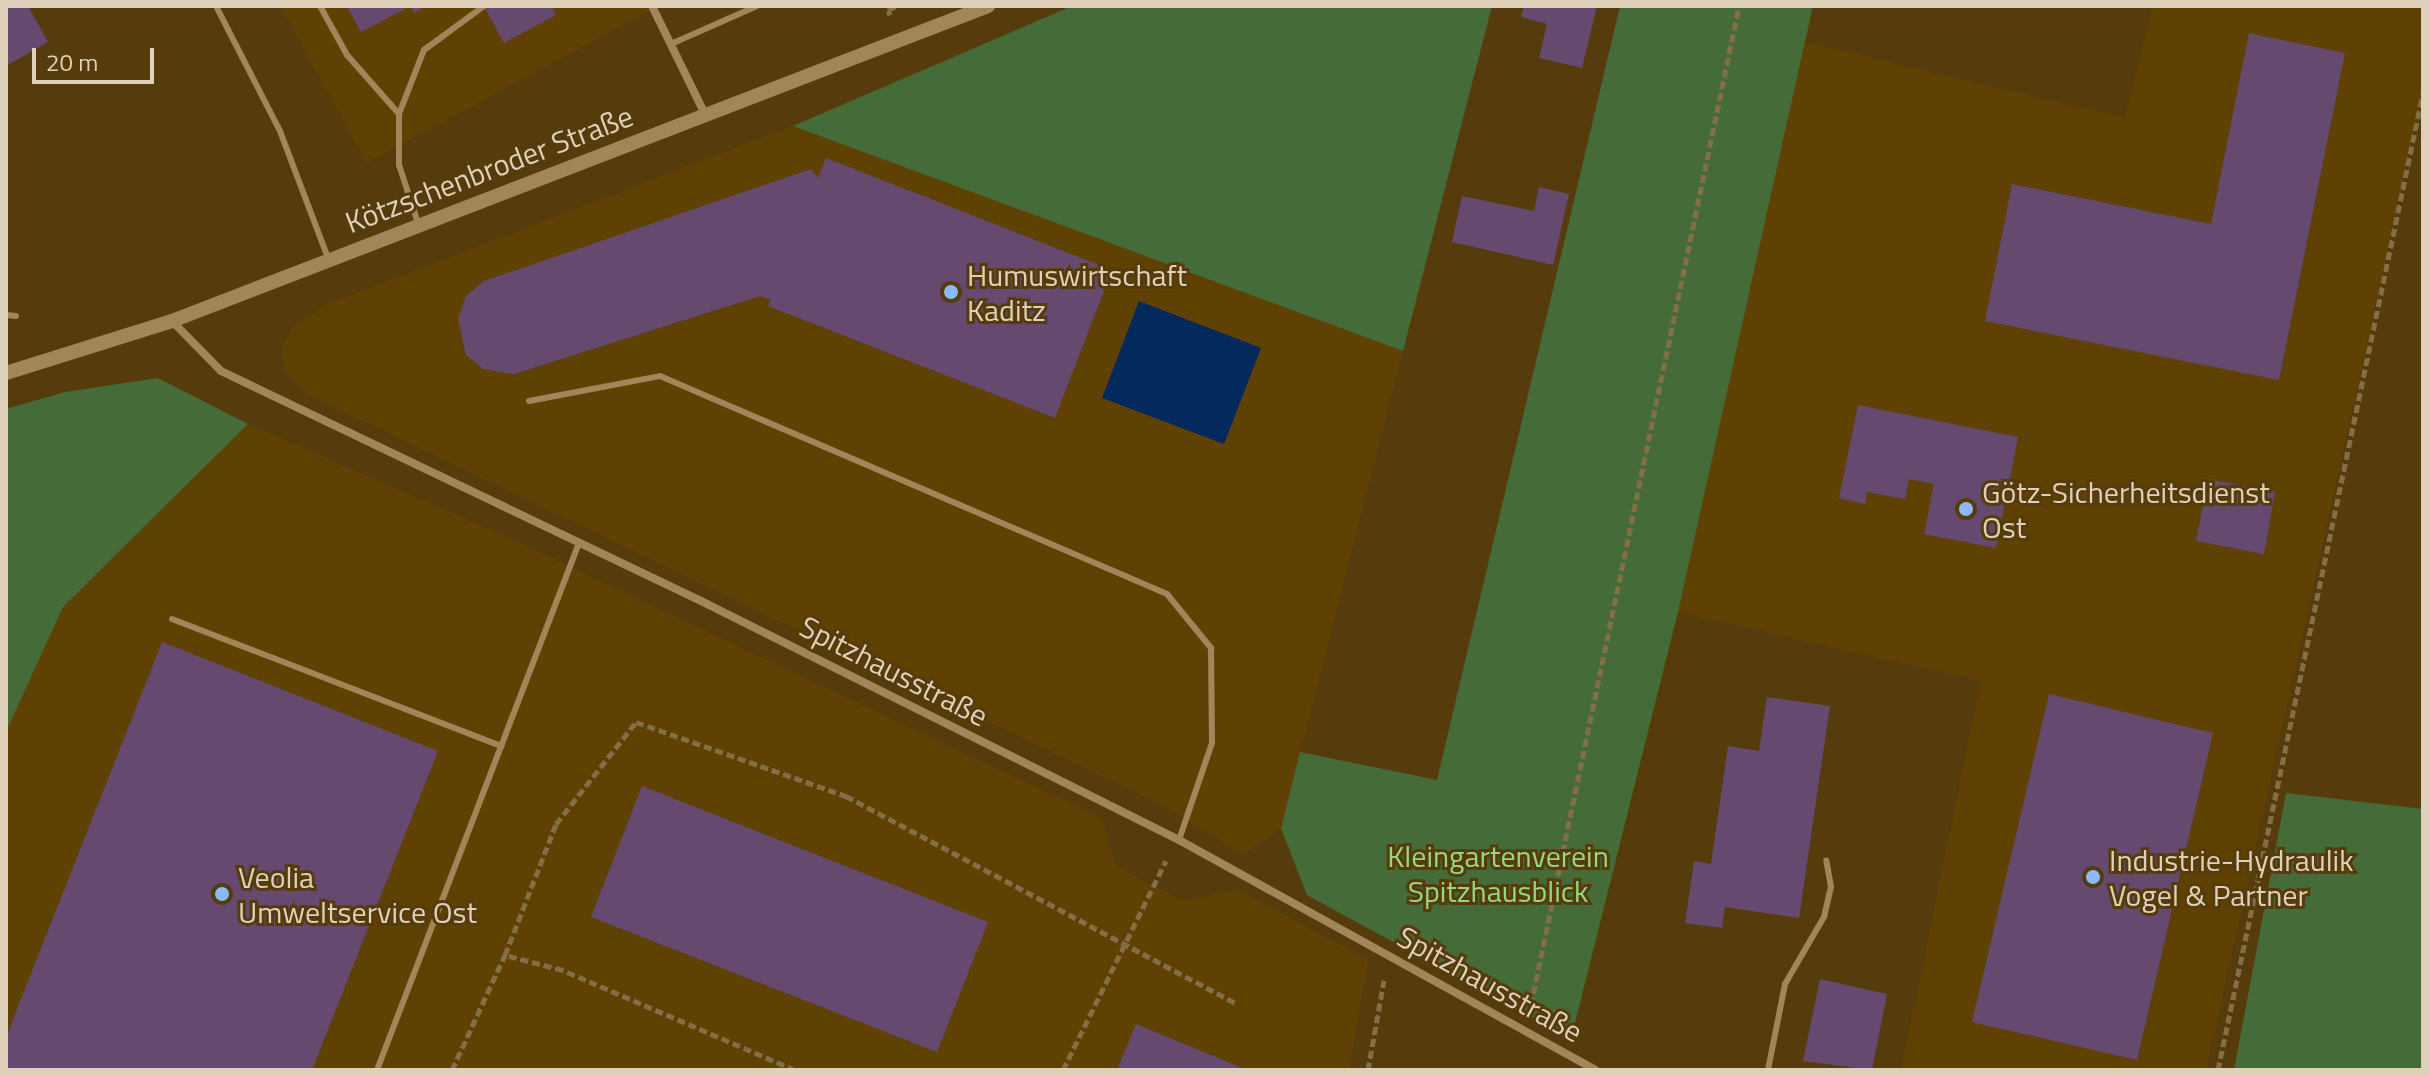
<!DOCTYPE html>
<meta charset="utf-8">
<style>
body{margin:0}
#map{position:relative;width:2429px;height:1076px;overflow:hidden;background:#563c0c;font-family:"Titillium Web",sans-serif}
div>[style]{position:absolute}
.built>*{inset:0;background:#5f4104}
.green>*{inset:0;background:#456b38}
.water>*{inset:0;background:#03295d}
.building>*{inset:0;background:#66496f}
.path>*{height:5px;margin-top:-2.5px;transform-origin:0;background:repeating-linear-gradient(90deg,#846e46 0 8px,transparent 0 12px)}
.service>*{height:6px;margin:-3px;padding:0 3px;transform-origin:3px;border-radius:3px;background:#a28558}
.minor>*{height:8px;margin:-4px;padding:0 4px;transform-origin:4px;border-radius:4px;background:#a28558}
.tertiary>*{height:14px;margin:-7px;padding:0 7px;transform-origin:7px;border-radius:7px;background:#a28558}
.dots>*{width:22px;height:22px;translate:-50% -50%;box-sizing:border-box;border:4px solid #563c0c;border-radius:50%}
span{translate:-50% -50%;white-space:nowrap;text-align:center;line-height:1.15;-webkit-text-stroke:6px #563c0c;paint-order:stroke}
.street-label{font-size:30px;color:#dfd0b9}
.poi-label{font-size:30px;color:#dfd0b9}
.left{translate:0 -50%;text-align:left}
.park-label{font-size:30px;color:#96d680}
.frame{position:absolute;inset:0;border:8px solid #dfd0b9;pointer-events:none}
.scale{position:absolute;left:32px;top:48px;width:122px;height:36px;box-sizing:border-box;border:4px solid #dfd0b9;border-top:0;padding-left:10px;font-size:24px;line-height:28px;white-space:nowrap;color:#dfd0b9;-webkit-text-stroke:6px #563c0c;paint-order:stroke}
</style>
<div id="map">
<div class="built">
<div style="clip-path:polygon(280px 6px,658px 6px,367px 163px)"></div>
<div style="clip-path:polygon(2153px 6px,2423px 6px,2423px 91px,2206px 1070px,1901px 1070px,1981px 681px,1678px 612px,1805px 42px,2125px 118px)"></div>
<div style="clip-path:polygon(793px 126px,1403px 351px,1281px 828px,1243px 854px,1160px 804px,307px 394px,285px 371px,282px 346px,296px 324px,328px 304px)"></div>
<div style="clip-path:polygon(248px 424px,514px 540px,1101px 818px,1117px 867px,1184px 901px,1237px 889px,1368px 960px,1349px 1070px,6px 1070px,6px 732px,63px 607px)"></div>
</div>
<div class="green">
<div style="clip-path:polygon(1072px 6px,1492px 6px,1403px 351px,793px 126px)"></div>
<div style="clip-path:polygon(1620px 6px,1813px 6px,1678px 612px,1571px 1039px,1307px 895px,1281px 828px,1300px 752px,1437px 780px)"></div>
<div style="clip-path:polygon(158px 378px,248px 424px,63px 607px,6px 732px,6px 409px,65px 392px)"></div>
<div style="clip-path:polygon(2286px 793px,2423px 809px,2423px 1070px,2234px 1070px)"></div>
</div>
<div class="water">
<div style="clip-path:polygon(1139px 301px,1261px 348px,1224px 444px,1102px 398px)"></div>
</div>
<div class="building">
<div style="clip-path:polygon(6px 6px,28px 6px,48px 42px,6px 66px)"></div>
<div style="clip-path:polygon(347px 6px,427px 6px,414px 13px,411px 6px,361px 32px)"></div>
<div style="clip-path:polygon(484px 6px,551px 6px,556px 15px,504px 43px)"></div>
<div style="clip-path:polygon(1524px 6px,1597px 6px,1582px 68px,1539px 58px,1547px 24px,1521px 17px)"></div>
<div style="clip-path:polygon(2249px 33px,2345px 53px,2279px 380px,1985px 321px,2012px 184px,2211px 224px)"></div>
<div style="clip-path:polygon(826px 158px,1112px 270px,1055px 418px,768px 306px,771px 300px,760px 296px,514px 374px,483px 369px,466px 355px,458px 319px,466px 296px,484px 281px,811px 169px,818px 178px)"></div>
<div style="clip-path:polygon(1539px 187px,1569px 194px,1553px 265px,1452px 242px,1462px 196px,1534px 211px)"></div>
<div style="clip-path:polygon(1858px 405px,2018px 437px,1996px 548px,1924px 534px,1934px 484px,1909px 479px,1905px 499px,1867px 492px,1865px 504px,1839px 498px)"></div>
<div style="clip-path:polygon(2208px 479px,2275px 492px,2264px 554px,2196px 541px)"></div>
<div style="clip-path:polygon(162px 642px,438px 751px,312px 1070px,6px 1070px,6px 1037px)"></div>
<div style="clip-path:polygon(2049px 694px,2213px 733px,2137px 1060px,1972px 1022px)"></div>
<div style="clip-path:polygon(1767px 697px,1830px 706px,1799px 918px,1725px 907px,1722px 928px,1685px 923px,1694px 861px,1711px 864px,1728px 746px,1759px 751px)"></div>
<div style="clip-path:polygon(642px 786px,988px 922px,937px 1052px,591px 917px)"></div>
<div style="clip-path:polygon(1820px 979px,1887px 994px,1872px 1070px,1803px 1061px)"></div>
<div style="clip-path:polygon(1136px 1024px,1247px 1070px,1117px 1070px)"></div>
</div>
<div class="path">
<div style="left:890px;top:15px;width:5px;rotate:-112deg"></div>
<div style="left:888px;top:10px;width:9px;rotate:-27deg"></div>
<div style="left:1531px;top:1005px;width:1020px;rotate:-78.24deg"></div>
<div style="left:452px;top:1070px;width:127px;rotate:-65.3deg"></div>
<div style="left:795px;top:1070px;width:253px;rotate:-156.7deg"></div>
<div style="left:563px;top:970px;width:60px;rotate:-165.5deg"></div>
<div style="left:505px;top:955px;width:141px;rotate:-68.7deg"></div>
<div style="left:556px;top:824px;width:130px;rotate:-51.9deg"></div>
<div style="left:636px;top:722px;width:223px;rotate:19.4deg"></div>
<div style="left:846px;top:796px;width:441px;rotate:28deg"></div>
<div style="left:1063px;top:1070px;width:233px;rotate:-63.8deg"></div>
<div style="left:1368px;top:1070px;width:91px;rotate:-79.9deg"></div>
<div style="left:2218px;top:1070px;width:998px;rotate:-78.15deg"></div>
</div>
<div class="service">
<div style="left:216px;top:6px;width:140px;rotate:62.9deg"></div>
<div style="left:280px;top:131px;width:136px;rotate:69.3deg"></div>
<div style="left:320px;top:6px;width:56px;rotate:61.1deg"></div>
<div style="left:347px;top:55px;width:79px;rotate:48.6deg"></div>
<div style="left:671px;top:44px;width:94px;rotate:-23.8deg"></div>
<div style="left:418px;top:223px;width:61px;rotate:-108.1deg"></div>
<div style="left:399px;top:165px;width:51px;rotate:-90deg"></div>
<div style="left:399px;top:114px;width:69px;rotate:-68.7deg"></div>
<div style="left:424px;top:50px;width:74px;rotate:-36.3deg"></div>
<div style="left:6px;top:315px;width:10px;rotate:6deg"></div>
<div style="left:529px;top:401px;width:133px;rotate:-10.8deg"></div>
<div style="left:660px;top:376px;width:552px;rotate:23.27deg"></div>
<div style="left:1167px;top:594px;width:70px;rotate:50.8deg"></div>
<div style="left:1211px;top:648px;width:95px;rotate:89.4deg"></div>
<div style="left:1212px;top:743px;width:102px;rotate:108.8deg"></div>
<div style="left:172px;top:619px;width:353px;rotate:21.1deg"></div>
<div style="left:377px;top:1070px;width:564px;rotate:-69.03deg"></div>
<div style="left:1768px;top:1070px;width:88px;rotate:-78.8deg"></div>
<div style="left:1785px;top:984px;width:78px;rotate:-59.8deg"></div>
<div style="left:1824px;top:917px;width:31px;rotate:-77deg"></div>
<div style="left:1831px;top:887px;width:27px;rotate:-100deg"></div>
</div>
<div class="minor">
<div style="left:652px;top:6px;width:120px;rotate:63.9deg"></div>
<div style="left:172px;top:321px;width:70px;rotate:45.6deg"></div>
<div style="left:221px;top:371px;width:539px;rotate:25.61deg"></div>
<div style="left:707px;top:604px;width:528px;rotate:26.57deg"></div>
<div style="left:1179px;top:840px;width:476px;rotate:28.9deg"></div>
</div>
<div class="tertiary">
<div style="left:6px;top:373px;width:174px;rotate:-17.4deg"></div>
<div style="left:172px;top:321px;width:875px;rotate:-21.11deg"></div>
</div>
<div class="dots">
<div style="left:951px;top:292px;background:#8cb9fc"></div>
<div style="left:1966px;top:509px;background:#8cb9fc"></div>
<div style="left:2093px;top:877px;background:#8cb9fc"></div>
<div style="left:222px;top:894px;background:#8cb9fc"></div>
</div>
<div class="street-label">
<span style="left:489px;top:169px;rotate:-21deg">Kötzschenbroder Straße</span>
<span style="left:894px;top:671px;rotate:27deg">Spitzhausstraße</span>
<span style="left:1490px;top:984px;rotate:29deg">Spitzhausstraße</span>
</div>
<div class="poi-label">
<span class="left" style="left:967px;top:292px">Humuswirtschaft<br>Kaditz</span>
<span class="left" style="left:1982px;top:509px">Götz-Sicherheitsdienst<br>Ost</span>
<span class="left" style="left:2109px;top:877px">Industrie-Hydraulik<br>Vogel &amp; Partner</span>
<span class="left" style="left:238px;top:894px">Veolia<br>Umweltservice Ost</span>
</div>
<div class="park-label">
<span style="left:1498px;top:873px">Kleingartenverein<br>Spitzhausblick</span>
</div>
<div class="frame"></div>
<div class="scale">20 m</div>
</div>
